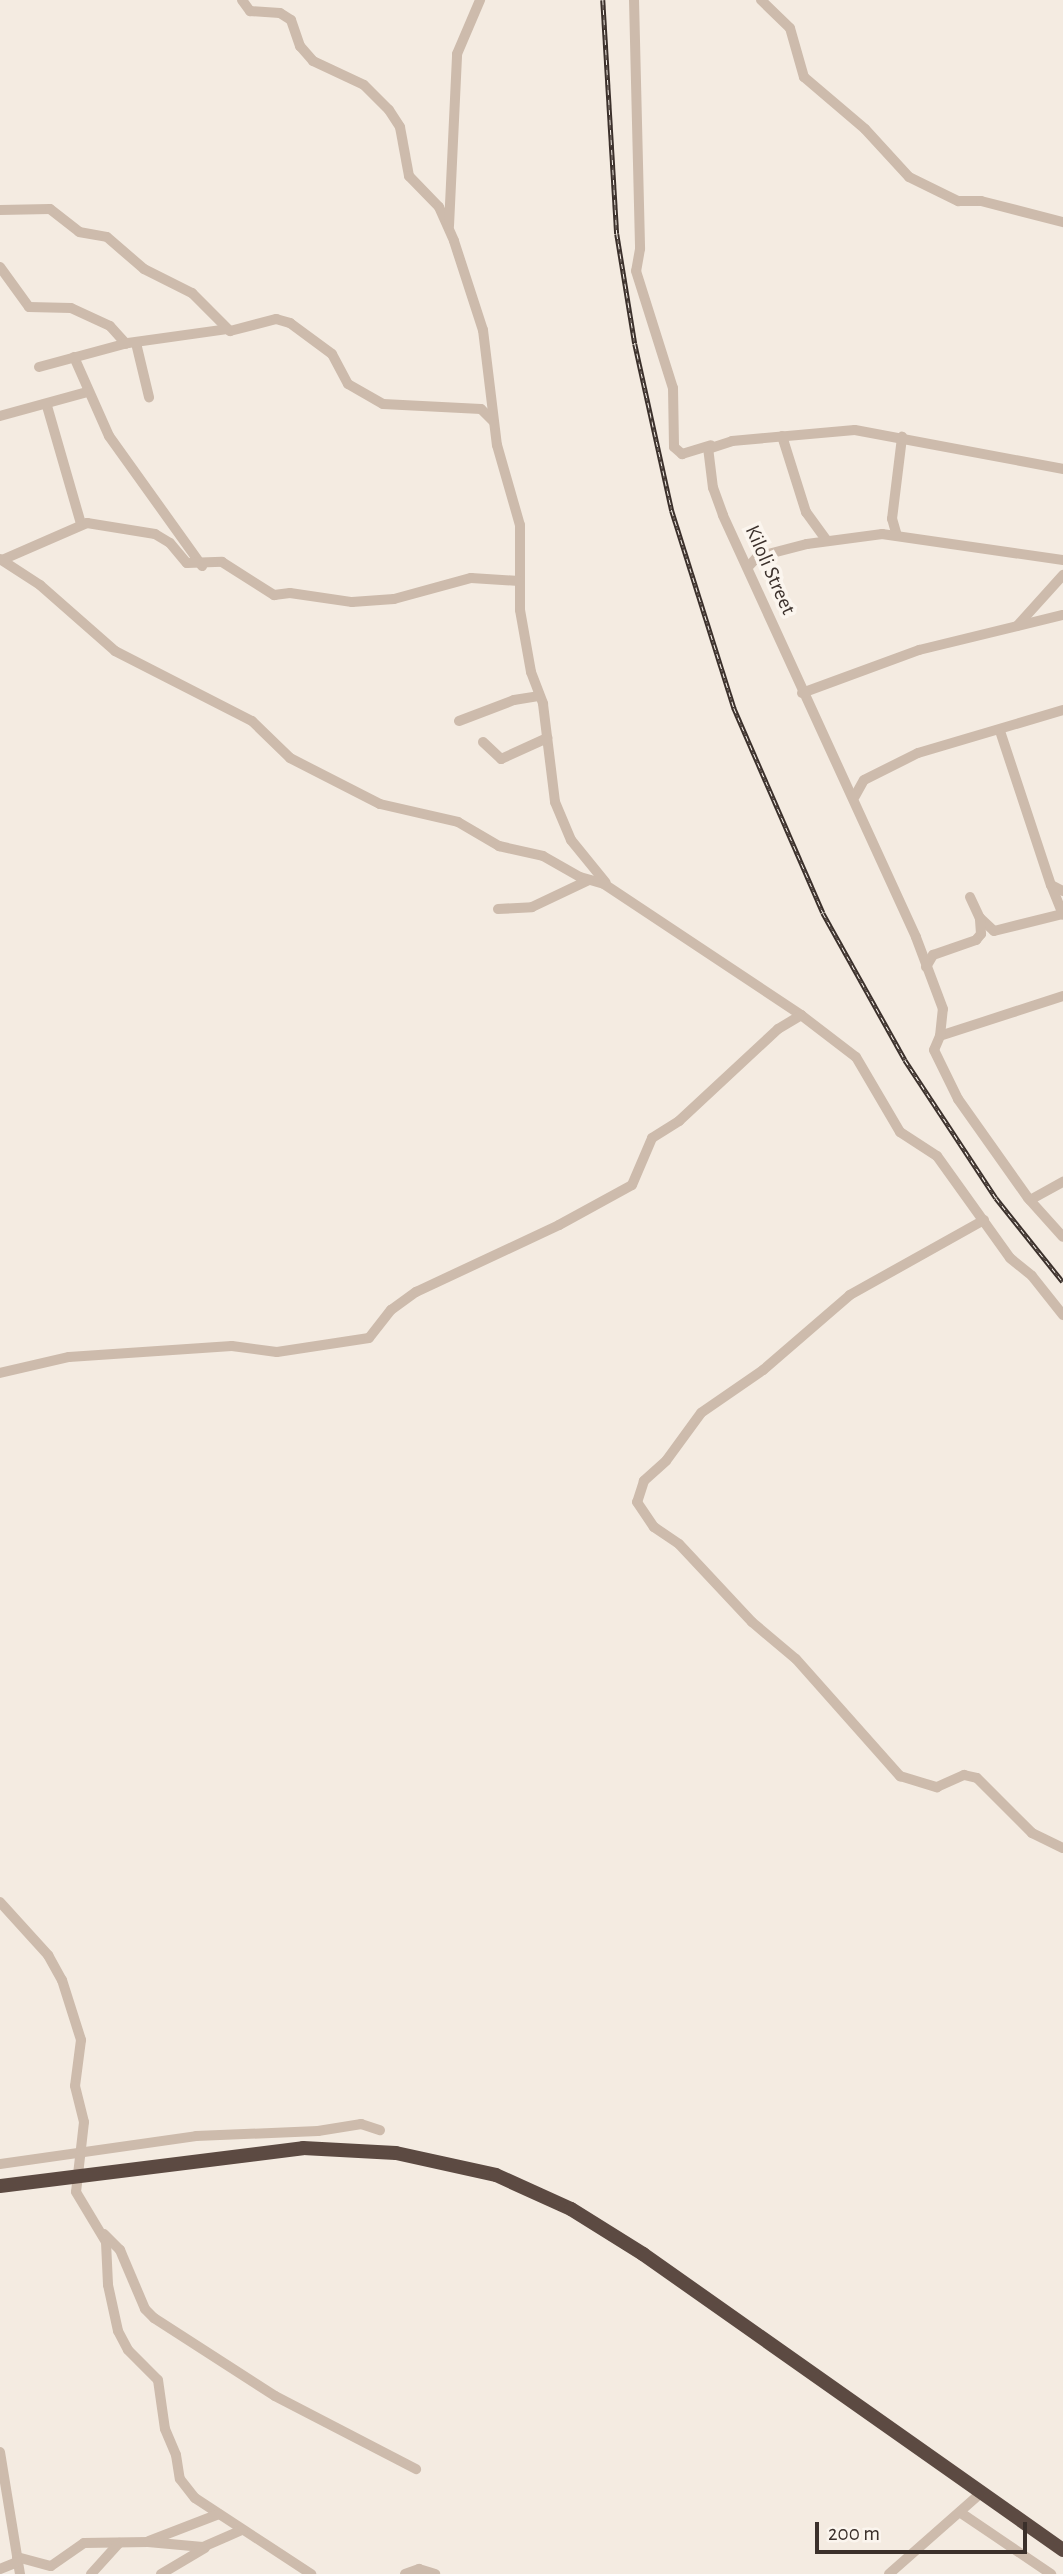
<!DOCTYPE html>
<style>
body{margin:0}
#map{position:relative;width:1063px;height:2574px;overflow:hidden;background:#f4ebe1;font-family:"Alegreya Sans",sans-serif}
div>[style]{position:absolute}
.minor>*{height:10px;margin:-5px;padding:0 5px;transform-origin:5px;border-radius:5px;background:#cdbbac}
.highway>*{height:14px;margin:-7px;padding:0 7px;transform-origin:7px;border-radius:7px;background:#5c4a42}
.rail>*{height:4.5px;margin-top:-2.25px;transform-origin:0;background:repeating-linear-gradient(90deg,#fbf5ee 0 5px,#3b302b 0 10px);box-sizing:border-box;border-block:2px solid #3b302b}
span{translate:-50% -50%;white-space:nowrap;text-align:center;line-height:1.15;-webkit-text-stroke:7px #fbf5ee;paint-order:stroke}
.street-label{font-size:21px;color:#3b302b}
.scale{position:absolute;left:815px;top:2522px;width:212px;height:32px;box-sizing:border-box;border:4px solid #3b302b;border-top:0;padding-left:9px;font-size:21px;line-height:24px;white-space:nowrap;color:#3b302b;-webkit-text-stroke:5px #fbf5ee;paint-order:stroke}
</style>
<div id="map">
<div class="minor">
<div style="left:242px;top:0;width:14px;rotate:54deg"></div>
<div style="left:250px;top:11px;width:30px;rotate:4deg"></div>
<div style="left:280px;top:13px;width:13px;rotate:32deg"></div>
<div style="left:291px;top:20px;width:28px;rotate:71deg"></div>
<div style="left:300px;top:46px;width:20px;rotate:49deg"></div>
<div style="left:313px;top:61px;width:56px;rotate:25.2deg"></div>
<div style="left:364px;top:85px;width:35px;rotate:45deg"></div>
<div style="left:389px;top:110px;width:20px;rotate:57deg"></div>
<div style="left:400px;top:127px;width:50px;rotate:79.6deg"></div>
<div style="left:409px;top:176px;width:43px;rotate:45.9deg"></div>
<div style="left:439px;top:207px;width:37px;rotate:66deg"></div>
<div style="left:454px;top:241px;width:94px;rotate:72deg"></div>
<div style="left:483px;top:330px;width:116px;rotate:83.1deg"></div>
<div style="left:497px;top:445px;width:83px;rotate:74deg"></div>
<div style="left:520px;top:525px;width:85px;rotate:90deg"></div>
<div style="left:520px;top:610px;width:63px;rotate:79.9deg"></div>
<div style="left:531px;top:672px;width:34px;rotate:69deg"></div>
<div style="left:543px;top:704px;width:99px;rotate:83deg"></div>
<div style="left:555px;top:802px;width:41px;rotate:67.2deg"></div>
<div style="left:571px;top:840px;width:55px;rotate:50.9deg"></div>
<div style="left:634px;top:0;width:249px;rotate:88.6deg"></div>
<div style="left:640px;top:249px;width:22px;rotate:100deg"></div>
<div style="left:636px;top:271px;width:123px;rotate:72.5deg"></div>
<div style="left:673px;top:388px;width:59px;rotate:89deg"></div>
<div style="left:674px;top:447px;width:11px;rotate:41deg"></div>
<div style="left:682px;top:454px;width:30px;rotate:-17deg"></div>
<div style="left:761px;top:0;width:40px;rotate:44deg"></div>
<div style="left:790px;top:28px;width:51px;rotate:74.1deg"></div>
<div style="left:804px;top:77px;width:80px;rotate:40.4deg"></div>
<div style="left:865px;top:129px;width:65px;rotate:47.5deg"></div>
<div style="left:909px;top:177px;width:55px;rotate:26.1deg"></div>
<div style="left:958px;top:201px;width:23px"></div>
<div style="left:981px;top:201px;width:85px;rotate:14.4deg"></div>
<div style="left:0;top:210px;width:50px;rotate:-1.1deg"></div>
<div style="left:50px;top:209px;width:37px;rotate:38deg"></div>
<div style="left:79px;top:232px;width:28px;rotate:10deg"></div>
<div style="left:107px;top:237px;width:49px;rotate:40.9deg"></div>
<div style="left:144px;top:269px;width:54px;rotate:26.6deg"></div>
<div style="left:192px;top:293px;width:54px;rotate:45deg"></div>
<div style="left:230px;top:331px;width:48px;rotate:-14.6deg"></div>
<div style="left:276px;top:319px;width:15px;rotate:16deg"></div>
<div style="left:290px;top:323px;width:52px;rotate:36.4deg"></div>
<div style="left:332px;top:354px;width:34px;rotate:62deg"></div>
<div style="left:348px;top:384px;width:40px;rotate:29.7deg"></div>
<div style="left:383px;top:404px;width:98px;rotate:2.9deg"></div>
<div style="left:481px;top:409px;width:17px;rotate:45deg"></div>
<div style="left:449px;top:226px;width:172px;rotate:-87.3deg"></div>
<div style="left:457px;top:54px;width:59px;rotate:-66.9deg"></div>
<div style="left:0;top:267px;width:49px;rotate:54.1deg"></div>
<div style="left:29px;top:307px;width:42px;rotate:1.4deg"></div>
<div style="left:71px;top:308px;width:43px;rotate:24.8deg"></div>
<div style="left:110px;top:326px;width:24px;rotate:48deg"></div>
<div style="left:136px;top:343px;width:56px;rotate:76.5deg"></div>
<div style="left:74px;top:357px;width:86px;rotate:66.1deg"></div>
<div style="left:109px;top:436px;width:160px;rotate:54.4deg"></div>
<div style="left:39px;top:367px;width:92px;rotate:-15.1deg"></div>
<div style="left:128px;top:343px;width:100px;rotate:-8deg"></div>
<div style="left:47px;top:406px;width:123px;rotate:73.9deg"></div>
<div style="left:0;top:416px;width:90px;rotate:-15.4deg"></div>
<div style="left:782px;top:436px;width:80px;rotate:72.5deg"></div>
<div style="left:806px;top:512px;width:34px;rotate:54deg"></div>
<div style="left:897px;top:536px;width:18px;rotate:-106deg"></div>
<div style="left:892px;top:519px;width:83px;rotate:-83deg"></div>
<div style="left:0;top:559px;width:48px;rotate:33deg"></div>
<div style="left:40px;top:585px;width:100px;rotate:41.3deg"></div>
<div style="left:115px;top:651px;width:154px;rotate:27.1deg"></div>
<div style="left:252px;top:721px;width:53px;rotate:44.2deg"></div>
<div style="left:290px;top:758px;width:101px;rotate:27.1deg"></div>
<div style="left:380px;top:804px;width:80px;rotate:13deg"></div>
<div style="left:458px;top:822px;width:48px;rotate:30.3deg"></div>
<div style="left:499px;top:846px;width:45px;rotate:12.8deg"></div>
<div style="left:543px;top:856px;width:43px;rotate:29.6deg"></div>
<div style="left:580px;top:877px;width:25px;rotate:16deg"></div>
<div style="left:604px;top:884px;width:237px;rotate:33.6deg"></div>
<div style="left:801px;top:1015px;width:69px;rotate:37.4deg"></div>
<div style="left:856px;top:1057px;width:87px;rotate:59.6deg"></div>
<div style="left:900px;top:1132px;width:44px;rotate:33deg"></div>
<div style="left:937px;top:1156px;width:125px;rotate:54.4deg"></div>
<div style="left:1010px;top:1258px;width:28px;rotate:39deg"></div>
<div style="left:1032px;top:1276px;width:50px;rotate:51.5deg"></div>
<div style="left:2px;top:560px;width:93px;rotate:-23.5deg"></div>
<div style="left:87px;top:523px;width:69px;rotate:9.2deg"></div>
<div style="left:155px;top:534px;width:17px;rotate:31deg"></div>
<div style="left:170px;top:543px;width:26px;rotate:50deg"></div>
<div style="left:187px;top:563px;width:35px;rotate:-2deg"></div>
<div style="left:222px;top:562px;width:62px;rotate:32.4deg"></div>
<div style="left:274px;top:595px;width:16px;rotate:-7deg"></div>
<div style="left:290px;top:593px;width:63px;rotate:8.3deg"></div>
<div style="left:352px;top:602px;width:42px;rotate:-4.1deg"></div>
<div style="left:394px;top:599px;width:80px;rotate:-15.3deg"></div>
<div style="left:471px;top:578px;width:48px;rotate:3.6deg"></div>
<div style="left:749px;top:566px;width:12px;rotate:-48deg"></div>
<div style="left:757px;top:557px;width:52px;rotate:-14.6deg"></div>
<div style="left:807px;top:544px;width:76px;rotate:-7.6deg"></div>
<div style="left:882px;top:534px;width:183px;rotate:8.2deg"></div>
<div style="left:1017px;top:626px;width:69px;rotate:-48deg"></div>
<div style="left:802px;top:693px;width:125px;rotate:-20.2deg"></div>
<div style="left:919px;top:650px;width:148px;rotate:-13.7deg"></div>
<div style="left:459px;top:721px;width:59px;rotate:-20.9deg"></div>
<div style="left:514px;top:700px;width:26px;rotate:-9deg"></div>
<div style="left:1000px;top:731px;width:162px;rotate:71.7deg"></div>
<div style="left:1051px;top:885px;width:13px;rotate:27deg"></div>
<div style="left:483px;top:742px;width:25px;rotate:43deg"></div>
<div style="left:501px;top:759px;width:51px;rotate:-24.5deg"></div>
<div style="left:855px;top:796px;width:18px;rotate:-61deg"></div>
<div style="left:864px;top:780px;width:60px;rotate:-26.6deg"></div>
<div style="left:918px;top:753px;width:151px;rotate:-16.5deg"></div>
<div style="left:1051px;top:885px;width:32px;rotate:68deg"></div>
<div style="left:970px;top:897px;width:23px;rotate:65deg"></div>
<div style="left:980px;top:918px;width:19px;rotate:43deg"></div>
<div style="left:994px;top:931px;width:70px;rotate:-14deg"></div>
<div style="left:498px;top:909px;width:34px;rotate:-3deg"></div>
<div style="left:532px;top:907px;width:63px;rotate:-25.3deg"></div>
<div style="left:926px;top:967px;width:14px;rotate:-60deg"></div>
<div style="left:933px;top:955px;width:46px;rotate:-19.2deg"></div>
<div style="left:976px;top:940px;width:8px;rotate:-50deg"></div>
<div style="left:981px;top:934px;width:16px;rotate:-94deg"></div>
<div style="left:1063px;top:996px;width:129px;rotate:162deg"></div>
<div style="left:940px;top:1036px;width:15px;rotate:113deg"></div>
<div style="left:934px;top:1050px;width:55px;rotate:63.9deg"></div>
<div style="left:958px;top:1099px;width:121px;rotate:54.7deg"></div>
<div style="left:1028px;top:1198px;width:52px;rotate:48.1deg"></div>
<div style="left:940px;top:1036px;width:27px;rotate:-84deg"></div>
<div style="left:943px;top:1009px;width:77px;rotate:-110.6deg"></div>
<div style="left:916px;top:937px;width:464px;rotate:-114.6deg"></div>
<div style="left:723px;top:515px;width:29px;rotate:-110deg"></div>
<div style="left:713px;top:488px;width:39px;rotate:-97deg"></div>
<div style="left:708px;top:449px;width:25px;rotate:-18deg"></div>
<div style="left:732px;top:441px;width:123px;rotate:-5.1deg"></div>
<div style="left:855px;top:430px;width:212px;rotate:10.6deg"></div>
<div style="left:1030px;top:1200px;width:38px;rotate:-29deg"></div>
<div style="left:984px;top:1220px;width:154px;rotate:150.8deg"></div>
<div style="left:850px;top:1295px;width:115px;rotate:139.2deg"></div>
<div style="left:763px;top:1370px;width:75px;rotate:145.3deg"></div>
<div style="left:701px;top:1413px;width:59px;rotate:126.1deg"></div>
<div style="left:666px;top:1461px;width:30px;rotate:138deg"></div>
<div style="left:644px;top:1481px;width:22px;rotate:108deg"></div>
<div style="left:637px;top:1502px;width:30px;rotate:56deg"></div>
<div style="left:654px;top:1527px;width:30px;rotate:34deg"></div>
<div style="left:679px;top:1544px;width:107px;rotate:46.9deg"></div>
<div style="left:752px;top:1622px;width:57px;rotate:40.1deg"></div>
<div style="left:796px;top:1659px;width:157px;rotate:48.4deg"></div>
<div style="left:900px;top:1776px;width:39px;rotate:17deg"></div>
<div style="left:937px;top:1787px;width:30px;rotate:-24deg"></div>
<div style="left:964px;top:1775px;width:13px;rotate:13deg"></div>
<div style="left:977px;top:1778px;width:78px;rotate:45deg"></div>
<div style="left:1032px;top:1833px;width:34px;rotate:26deg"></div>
<div style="left:0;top:1373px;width:71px;rotate:-13.1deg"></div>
<div style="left:69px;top:1357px;width:163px;rotate:-3.9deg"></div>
<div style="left:232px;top:1346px;width:45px;rotate:7.6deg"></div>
<div style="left:277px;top:1352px;width:93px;rotate:-8.7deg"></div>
<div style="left:369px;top:1338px;width:36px;rotate:-52deg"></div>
<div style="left:391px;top:1310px;width:31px;rotate:-36deg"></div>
<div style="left:416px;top:1292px;width:158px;rotate:-25.1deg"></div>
<div style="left:559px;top:1225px;width:83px;rotate:-28.7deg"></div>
<div style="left:632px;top:1185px;width:51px;rotate:-66.9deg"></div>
<div style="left:652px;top:1138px;width:32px;rotate:-32deg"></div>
<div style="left:679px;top:1121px;width:135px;rotate:-42.9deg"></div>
<div style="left:778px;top:1029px;width:27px;rotate:-31deg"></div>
<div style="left:0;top:1902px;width:72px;rotate:47.8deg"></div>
<div style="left:48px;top:1955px;width:29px;rotate:61deg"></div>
<div style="left:62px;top:1980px;width:63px;rotate:72.4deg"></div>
<div style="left:81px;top:2040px;width:46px;rotate:97.4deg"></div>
<div style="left:75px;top:2086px;width:37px;rotate:76deg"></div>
<div style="left:84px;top:2122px;width:70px;rotate:96.5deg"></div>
<div style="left:76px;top:2192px;width:58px;rotate:59deg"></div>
<div style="left:106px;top:2242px;width:43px;rotate:87.3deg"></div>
<div style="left:108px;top:2285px;width:47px;rotate:77.7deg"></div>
<div style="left:118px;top:2331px;width:21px;rotate:62deg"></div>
<div style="left:128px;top:2350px;width:42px;rotate:45deg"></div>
<div style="left:158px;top:2380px;width:49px;rotate:81.9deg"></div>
<div style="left:165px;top:2429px;width:28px;rotate:67deg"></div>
<div style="left:176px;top:2455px;width:24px;rotate:81deg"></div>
<div style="left:180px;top:2479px;width:24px;rotate:52deg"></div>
<div style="left:195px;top:2498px;width:139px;rotate:33.2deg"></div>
<div style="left:0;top:2164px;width:198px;rotate:-8.1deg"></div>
<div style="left:196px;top:2136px;width:122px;rotate:-2.3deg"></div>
<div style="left:318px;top:2131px;width:44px;rotate:-9.2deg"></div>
<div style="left:361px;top:2124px;width:20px;rotate:18deg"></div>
<div style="left:104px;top:2234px;width:23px;rotate:45deg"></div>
<div style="left:120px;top:2250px;width:64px;rotate:67deg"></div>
<div style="left:145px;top:2309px;width:13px;rotate:45deg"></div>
<div style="left:154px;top:2318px;width:144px;rotate:32.8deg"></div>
<div style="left:275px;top:2396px;width:159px;rotate:27.4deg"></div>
<div style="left:0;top:2452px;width:124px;rotate:80.7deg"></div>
<div style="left:961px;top:2513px;width:109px;rotate:34.1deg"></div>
<div style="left:149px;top:2541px;width:75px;rotate:-21.1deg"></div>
<div style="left:17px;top:2557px;width:35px;rotate:15deg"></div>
<div style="left:51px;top:2566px;width:40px;rotate:-34.9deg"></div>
<div style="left:84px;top:2543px;width:64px;rotate:-0.9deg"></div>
<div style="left:148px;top:2542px;width:55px;rotate:5.2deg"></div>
<div style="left:203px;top:2547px;width:43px;rotate:-23.6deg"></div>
<div style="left:0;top:2569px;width:18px;rotate:-22deg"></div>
<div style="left:91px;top:2574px;width:42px;rotate:-47.9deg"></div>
<div style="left:161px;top:2574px;width:51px;rotate:-30.6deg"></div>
<div style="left:405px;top:2574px;width:15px;rotate:-20deg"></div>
<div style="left:419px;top:2569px;width:17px;rotate:17deg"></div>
<div style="left:889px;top:2574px;width:124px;rotate:-41.4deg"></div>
</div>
<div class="highway">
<div style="left:0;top:2186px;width:305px;rotate:-7.1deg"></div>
<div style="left:303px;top:2148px;width:93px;rotate:3.1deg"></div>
<div style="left:396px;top:2153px;width:102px;rotate:12.4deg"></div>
<div style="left:496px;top:2175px;width:82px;rotate:24.4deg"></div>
<div style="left:571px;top:2209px;width:85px;rotate:32deg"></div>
<div style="left:643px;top:2254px;width:514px;rotate:35.17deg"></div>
</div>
<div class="rail">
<div style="left:603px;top:0;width:234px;rotate:86.6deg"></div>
<div style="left:617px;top:234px;width:111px;rotate:80.7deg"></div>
<div style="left:635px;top:344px;width:171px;rotate:77.5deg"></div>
<div style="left:672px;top:511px;width:207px;rotate:72.5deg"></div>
<div style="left:734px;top:708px;width:223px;rotate:66.5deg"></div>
<div style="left:823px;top:913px;width:168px;rotate:60.8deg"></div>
<div style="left:905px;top:1060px;width:165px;rotate:56.6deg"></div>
<div style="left:996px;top:1198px;width:107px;rotate:51.4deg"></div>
</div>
<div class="street-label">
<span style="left:770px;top:570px;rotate:66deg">Kiloli Street</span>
</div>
<div class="scale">200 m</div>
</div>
